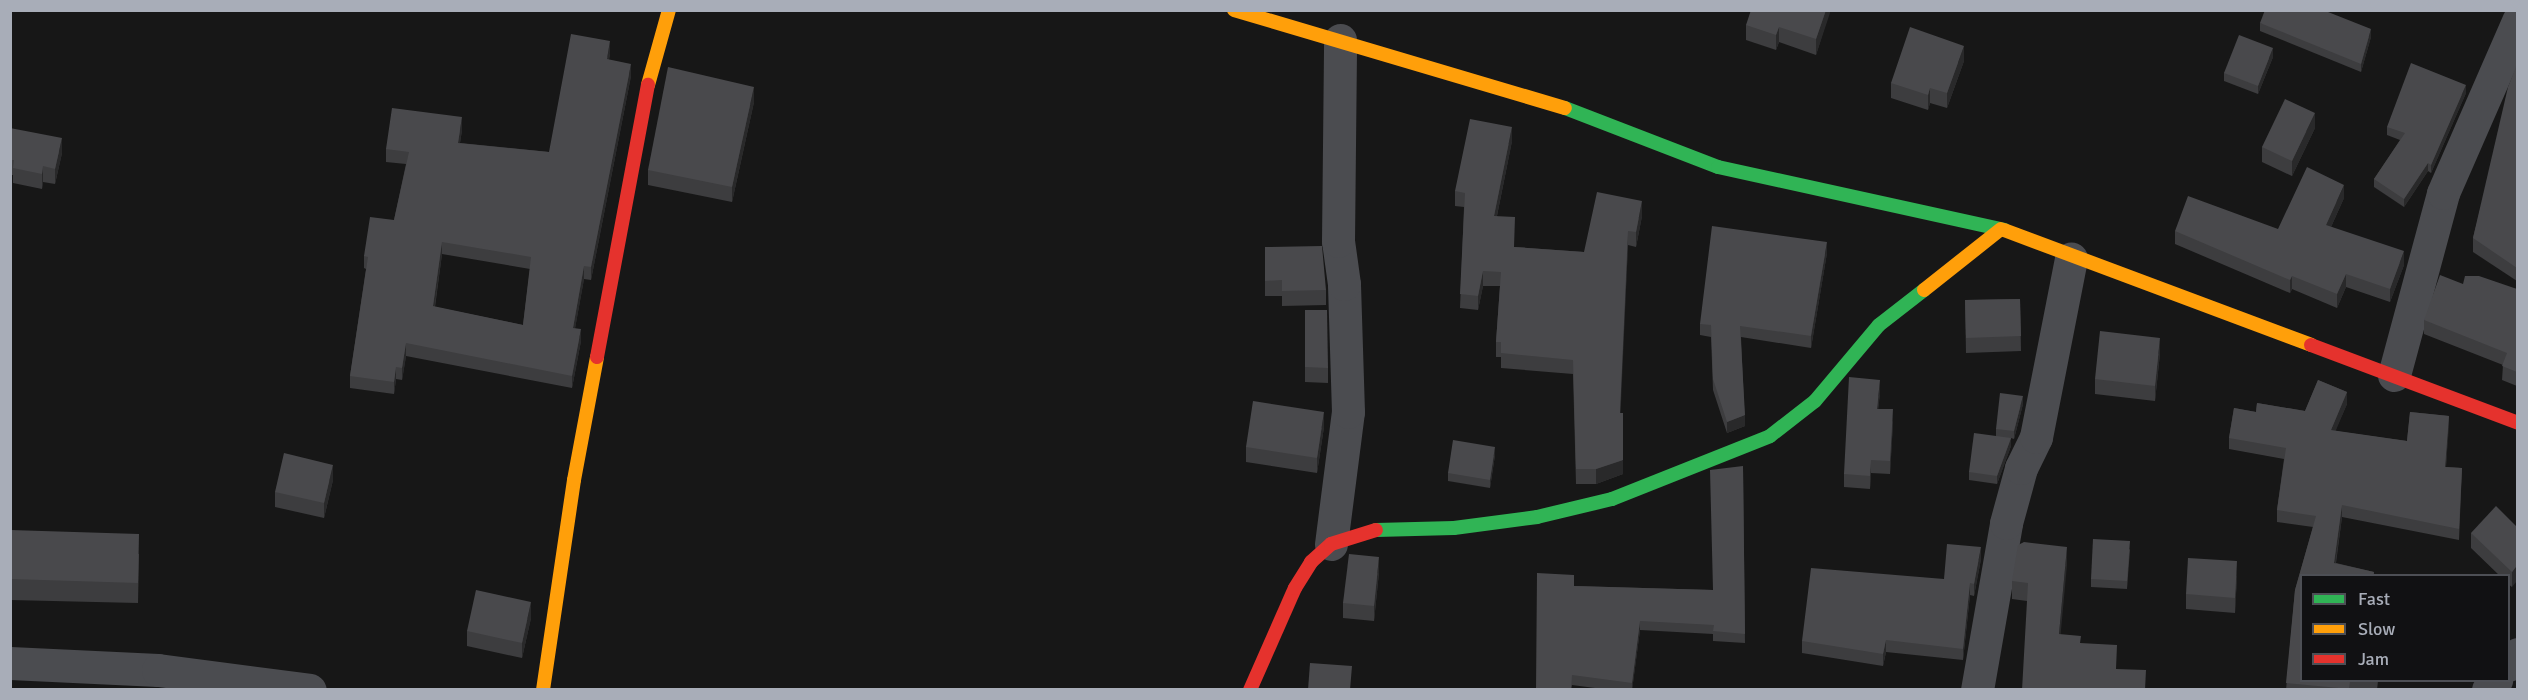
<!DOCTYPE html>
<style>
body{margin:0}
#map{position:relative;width:2528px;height:700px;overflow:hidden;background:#171717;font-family:Signika,sans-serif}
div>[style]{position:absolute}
.street>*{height:33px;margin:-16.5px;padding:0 16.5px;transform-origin:16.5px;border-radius:16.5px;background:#4b4c50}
.fast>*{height:14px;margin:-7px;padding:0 7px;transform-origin:7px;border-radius:7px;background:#30b455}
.slow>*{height:14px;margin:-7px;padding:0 7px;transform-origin:7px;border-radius:7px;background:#ff9f0a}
.jam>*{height:14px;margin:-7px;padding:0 7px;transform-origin:7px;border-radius:7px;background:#e5322d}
.wall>*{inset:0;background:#3d3d3f}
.shaded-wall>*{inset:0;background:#29292a}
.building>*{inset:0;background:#49494c}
span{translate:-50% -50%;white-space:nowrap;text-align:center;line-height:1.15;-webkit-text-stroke:5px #111113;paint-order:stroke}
.frame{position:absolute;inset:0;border:12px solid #a8adb8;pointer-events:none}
.legend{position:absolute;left:2300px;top:574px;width:210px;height:108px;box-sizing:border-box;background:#111113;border:2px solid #4d4f55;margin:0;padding:8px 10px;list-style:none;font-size:18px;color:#a8adb8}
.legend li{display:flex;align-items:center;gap:12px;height:30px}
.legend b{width:30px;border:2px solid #4d4f55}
</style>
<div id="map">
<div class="street">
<div style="left:2394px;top:375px;width:188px;rotate:-74.9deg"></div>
<div style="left:2443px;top:193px;width:188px;rotate:-66.4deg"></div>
<div style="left:1331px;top:544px;width:133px;rotate:-82.7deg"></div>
<div style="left:1348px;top:412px;width:128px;rotate:-91.8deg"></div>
<div style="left:1344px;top:284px;width:43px;rotate:-97.9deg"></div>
<div style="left:1338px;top:241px;width:201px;rotate:-89.4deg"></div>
<div style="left:10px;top:663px;width:148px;rotate:2.7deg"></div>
<div style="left:158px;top:670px;width:153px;rotate:7.5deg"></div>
<div style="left:2508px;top:665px;width:15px;rotate:-48deg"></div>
<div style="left:1977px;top:690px;width:169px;rotate:-80.1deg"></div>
<div style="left:2006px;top:523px;width:57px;rotate:-74.7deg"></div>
<div style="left:2021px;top:468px;width:34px;rotate:-64deg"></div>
<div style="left:2036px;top:437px;width:182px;rotate:-78.9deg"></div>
<div style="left:2488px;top:690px;width:13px;rotate:-51deg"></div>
</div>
<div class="fast">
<div style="left:1565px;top:108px;width:164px;rotate:21.1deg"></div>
<div style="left:1718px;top:167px;width:293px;rotate:12.4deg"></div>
<div style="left:1376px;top:530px;width:78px;rotate:-1.5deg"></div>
<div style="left:1454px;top:528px;width:84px;rotate:-7.5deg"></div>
<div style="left:1537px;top:517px;width:77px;rotate:-13.5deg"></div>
<div style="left:1612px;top:499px;width:170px;rotate:-21.7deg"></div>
<div style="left:1770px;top:436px;width:57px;rotate:-37.9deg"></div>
<div style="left:1815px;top:401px;width:99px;rotate:-49.9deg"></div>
<div style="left:1879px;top:325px;width:57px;rotate:-37.9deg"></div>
</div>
<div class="slow">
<div style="left:1234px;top:10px;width:345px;rotate:16.5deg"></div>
<div style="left:648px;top:85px;width:78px;rotate:-74.4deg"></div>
<div style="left:2004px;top:230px;width:328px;rotate:20.5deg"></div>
<div style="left:1924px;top:290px;width:98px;rotate:-38.4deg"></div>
<div style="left:543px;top:690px;width:212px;rotate:-81.6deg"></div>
<div style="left:574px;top:480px;width:125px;rotate:-79.4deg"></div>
</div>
<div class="jam">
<div style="left:2311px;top:345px;width:221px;rotate:20.6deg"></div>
<div style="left:597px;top:357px;width:277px;rotate:-79.4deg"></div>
<div style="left:1250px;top:690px;width:111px;rotate:-66.2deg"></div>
<div style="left:1295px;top:588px;width:31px;rotate:-58deg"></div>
<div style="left:1311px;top:562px;width:27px;rotate:-42deg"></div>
<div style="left:1331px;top:544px;width:47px;rotate:-17.3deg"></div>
</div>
<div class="wall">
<div style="clip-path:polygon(1830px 10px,1816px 55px,1779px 42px,1776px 50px,1746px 40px,1746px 25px)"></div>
<div style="clip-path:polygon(2260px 23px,2371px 37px,2361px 72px,2260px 31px)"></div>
<div style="clip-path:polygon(evenodd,610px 53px,609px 60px,631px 76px,591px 280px,584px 279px,575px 328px,581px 341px,572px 388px,406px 356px,402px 380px,396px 379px,394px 394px,350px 388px,350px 376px,366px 269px,364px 268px,364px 256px,394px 220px,406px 164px,386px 162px,386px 149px,462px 130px,460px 143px,549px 152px,610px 53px,442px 254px,530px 269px,523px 325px,435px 307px,442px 254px)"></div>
<div style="clip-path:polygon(2273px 57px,2258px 94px,2224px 81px,2224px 73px)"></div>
<div style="clip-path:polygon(1964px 61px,1947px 108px,1930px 103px,1928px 110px,1891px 98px,1891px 83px)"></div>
<div style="clip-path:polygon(2517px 64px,2517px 281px,2473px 252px,2473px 238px)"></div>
<div style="clip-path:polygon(2466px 93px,2431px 173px,2428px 171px,2404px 207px,2374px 187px,2374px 179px,2400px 140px,2387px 135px,2387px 127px)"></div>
<div style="clip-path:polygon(754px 102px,732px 202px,648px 185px,648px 170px)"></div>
<div style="clip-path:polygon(10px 128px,62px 153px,55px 184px,43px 182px,42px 189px,13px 183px,13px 175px,10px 175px)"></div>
<div style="clip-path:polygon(2315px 128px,2292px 176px,2262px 162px,2262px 147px)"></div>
<div style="clip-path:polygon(1512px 141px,1497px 216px,1514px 247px,1584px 252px,1642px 216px,1636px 247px,1628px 245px,1620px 413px,1623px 474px,1596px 484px,1576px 484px,1573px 374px,1501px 368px,1501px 357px,1496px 357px,1496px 342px,1500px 286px,1483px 286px,1478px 310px,1460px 308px,1464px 207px,1455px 206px,1455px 191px)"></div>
<div style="clip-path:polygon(2344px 198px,2331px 227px,2404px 265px,2390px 302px,2346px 287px,2337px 308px,2292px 289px,2290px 293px,2175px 244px,2175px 231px,2278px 229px)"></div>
<div style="clip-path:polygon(1265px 247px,1326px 290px,1326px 305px,1282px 306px,1282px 296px,1265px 296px)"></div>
<div style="clip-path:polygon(1827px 253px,1811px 348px,1741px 337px,1745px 426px,1727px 433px,1713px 390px,1711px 337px,1700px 335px,1700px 324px)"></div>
<div style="clip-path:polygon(2463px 284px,2517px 289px,2517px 386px,2502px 380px,2503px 365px,2424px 334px,2424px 320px)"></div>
<div style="clip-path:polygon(2020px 299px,2021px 351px,1966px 353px,1965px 300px)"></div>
<div style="clip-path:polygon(1305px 310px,1328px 368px,1328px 383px,1305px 382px)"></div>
<div style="clip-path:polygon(2160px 353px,2155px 401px,2095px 394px,2095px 379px)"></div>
<div style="clip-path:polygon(2318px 380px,2347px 392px,2347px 404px,2335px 431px,2407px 441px,2410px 412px,2449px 416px,2446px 467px,2462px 468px,2459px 540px,2342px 517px,2336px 563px,2374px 572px,2374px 576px,2301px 576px,2301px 681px,2378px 681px,2377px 690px,2286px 690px,2295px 590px,2313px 527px,2277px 522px,2277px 510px,2284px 459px,2229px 449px,2229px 438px,2234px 408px,2256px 412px,2257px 403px,2305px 411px)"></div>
<div style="clip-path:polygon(1880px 393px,1878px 409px,1893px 422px,1890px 474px,1871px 473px,1870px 489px,1844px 487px,1844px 474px)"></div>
<div style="clip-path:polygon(2023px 404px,2014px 439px,2011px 438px,2011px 446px,1997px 484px,1969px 480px,1969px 472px,1996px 436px,1996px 429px)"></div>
<div style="clip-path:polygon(1324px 427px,1317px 473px,1246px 462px,1246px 447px)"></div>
<div style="clip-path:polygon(1495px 455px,1490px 488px,1448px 481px,1448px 473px)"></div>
<div style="clip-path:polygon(1743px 466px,1745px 643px,1713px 641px,1713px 634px,1640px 630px,1632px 690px,1610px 690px,1572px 685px,1571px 690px,1536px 690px,1574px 586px,1713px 590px)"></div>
<div style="clip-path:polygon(333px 480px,324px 518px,275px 507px,275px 492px)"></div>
<div style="clip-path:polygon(2517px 527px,2512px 587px,2508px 584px,2508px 576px,2500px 576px,2471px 548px,2471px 533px)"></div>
<div style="clip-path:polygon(10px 530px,139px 554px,138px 603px,10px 600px)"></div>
<div style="clip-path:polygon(2130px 549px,2127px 589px,2091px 587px,2091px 579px)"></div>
<div style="clip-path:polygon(1981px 559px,1974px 596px,1970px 595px,1963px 660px,1886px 652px,1883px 666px,1802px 653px,1802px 641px,1944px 579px)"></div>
<div style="clip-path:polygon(2067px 565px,2027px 601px,2012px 599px,2012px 581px)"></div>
<div style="clip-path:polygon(1379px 572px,1374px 621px,1343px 618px,1343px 603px)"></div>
<div style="clip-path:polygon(2237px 576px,2235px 613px,2186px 609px,2186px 594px)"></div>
<div style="clip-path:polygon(531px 618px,522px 658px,467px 646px,467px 631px)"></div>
</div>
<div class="shaded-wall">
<div style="clip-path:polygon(1826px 10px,1830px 10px,1830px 13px,1816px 55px,1816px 39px)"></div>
<div style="clip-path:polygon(1779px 27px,1779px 42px,1776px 50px,1776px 35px)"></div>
<div style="clip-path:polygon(2371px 29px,2371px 37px,2361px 72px,2361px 64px)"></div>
<div style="clip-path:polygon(610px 41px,610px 53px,607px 72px,607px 59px)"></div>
<div style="clip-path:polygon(1964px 46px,1964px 61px,1947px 108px,1947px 93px)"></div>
<div style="clip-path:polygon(2273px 48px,2273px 57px,2258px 94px,2258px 86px)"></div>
<div style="clip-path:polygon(631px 64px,631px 76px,591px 280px,591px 267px)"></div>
<div style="clip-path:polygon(2466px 85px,2466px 93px,2431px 173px,2431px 165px)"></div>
<div style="clip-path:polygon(754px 87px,754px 102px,732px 202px,732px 187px)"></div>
<div style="clip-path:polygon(1930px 88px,1930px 103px,1928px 110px,1928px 95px)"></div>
<div style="clip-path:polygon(2315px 113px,2315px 128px,2292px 176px,2292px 161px)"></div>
<div style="clip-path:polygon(462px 117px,462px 130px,458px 155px,458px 143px)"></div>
<div style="clip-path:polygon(1512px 127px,1512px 141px,1494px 230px,1494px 216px)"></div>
<div style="clip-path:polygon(62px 138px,62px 153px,55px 184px,55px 169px)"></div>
<div style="clip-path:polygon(2428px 163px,2428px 171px,2404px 207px,2404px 199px)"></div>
<div style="clip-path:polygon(43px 166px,43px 182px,42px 189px,42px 174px)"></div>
<div style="clip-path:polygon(2344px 185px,2344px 198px,2326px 238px,2326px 225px)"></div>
<div style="clip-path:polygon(1642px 201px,1642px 216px,1636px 247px,1636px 232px)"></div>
<div style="clip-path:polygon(1628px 231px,1628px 245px,1620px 427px,1620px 413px)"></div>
<div style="clip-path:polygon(442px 242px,442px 254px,433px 318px,433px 306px)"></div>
<div style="clip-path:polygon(1827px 242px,1827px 253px,1811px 348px,1811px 336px)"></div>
<div style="clip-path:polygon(2404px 251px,2404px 265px,2390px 302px,2390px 289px)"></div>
<div style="clip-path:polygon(584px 266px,584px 279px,573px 340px,573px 328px)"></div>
<div style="clip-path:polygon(1483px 271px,1483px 286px,1478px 310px,1478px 296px)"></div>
<div style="clip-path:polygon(2346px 274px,2346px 287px,2337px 308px,2337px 294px)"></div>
<div style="clip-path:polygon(2292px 276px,2292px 289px,2290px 293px,2290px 280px)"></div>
<div style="clip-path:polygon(581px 329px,581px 341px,572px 388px,572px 376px)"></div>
<div style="clip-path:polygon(2160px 338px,2160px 353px,2155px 401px,2155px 386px)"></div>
<div style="clip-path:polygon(406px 343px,406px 356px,402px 380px,402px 368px)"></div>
<div style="clip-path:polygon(396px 367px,396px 379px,394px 394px,394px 382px)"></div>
<div style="clip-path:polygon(1880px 380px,1880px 393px,1877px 422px,1877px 409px)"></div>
<div style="clip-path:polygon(2347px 392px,2347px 404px,2331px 442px,2331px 430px)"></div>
<div style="clip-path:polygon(2023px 396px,2023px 404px,2014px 439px,2014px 431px)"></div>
<div style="clip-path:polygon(1893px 409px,1893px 422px,1890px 474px,1890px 461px)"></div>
<div style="clip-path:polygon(1324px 412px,1324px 427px,1317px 473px,1317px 458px)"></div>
<div style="clip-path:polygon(1745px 415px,1745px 426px,1727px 433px,1727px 422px)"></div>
<div style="clip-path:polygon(2449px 416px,2449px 427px,2445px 478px,2445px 467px)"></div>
<div style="clip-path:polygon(2011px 438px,2011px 446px,1997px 484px,1997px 476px)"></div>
<div style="clip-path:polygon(1495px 447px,1495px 455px,1490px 488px,1490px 480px)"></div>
<div style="clip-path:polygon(1623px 460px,1623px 474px,1596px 484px,1596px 469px)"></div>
<div style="clip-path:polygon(1871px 460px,1871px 473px,1870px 489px,1870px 476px)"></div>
<div style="clip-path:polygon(333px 465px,333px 480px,324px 518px,324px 503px)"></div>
<div style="clip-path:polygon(2342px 505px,2342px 517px,2334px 574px,2334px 563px)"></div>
<div style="clip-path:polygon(1981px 547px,1981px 559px,1974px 596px,1974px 584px)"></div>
<div style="clip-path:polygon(2067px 547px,2067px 565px,2059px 652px,2059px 634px)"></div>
<div style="clip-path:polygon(1379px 557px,1379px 572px,1374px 621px,1374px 606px)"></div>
<div style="clip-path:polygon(2237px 561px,2237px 576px,2235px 613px,2235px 598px)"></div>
<div style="clip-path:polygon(2517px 566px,2517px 581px,2512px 587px,2512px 572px)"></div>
<div style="clip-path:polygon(1970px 583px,1970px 595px,1963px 660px,1963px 649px)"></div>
<div style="clip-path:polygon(531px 602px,531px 618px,522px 658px,522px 643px)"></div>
<div style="clip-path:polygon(1640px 621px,1640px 630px,1632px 690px,1632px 683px)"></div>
<div style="clip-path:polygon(1886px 640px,1886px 652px,1883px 666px,1883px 654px)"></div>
</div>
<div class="building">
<div style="clip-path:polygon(1751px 10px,1826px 10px,1816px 39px,1779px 27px,1776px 35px,1746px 25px)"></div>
<div style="clip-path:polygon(2265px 10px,2323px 10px,2371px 29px,2361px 64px,2260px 23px)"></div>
<div style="clip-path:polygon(1910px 27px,1964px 46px,1947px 93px,1930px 88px,1928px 95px,1891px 83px)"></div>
<div style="clip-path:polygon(evenodd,571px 34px,610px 41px,607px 59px,631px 64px,591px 267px,584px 266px,573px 328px,581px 329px,572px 376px,406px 343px,402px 368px,396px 367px,394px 382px,350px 376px,368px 257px,364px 256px,370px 217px,394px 220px,409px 152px,386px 149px,392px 108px,462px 117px,458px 143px,549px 152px,571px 34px,442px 242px,531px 257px,523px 325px,433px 306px,442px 242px)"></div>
<div style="clip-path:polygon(2239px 35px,2273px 48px,2258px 86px,2224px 73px)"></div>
<div style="clip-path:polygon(2411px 63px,2466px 85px,2431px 165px,2428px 163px,2404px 199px,2374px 179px,2405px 133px,2387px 127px)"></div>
<div style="clip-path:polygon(2517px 64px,2517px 268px,2473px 238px,2508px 87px)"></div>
<div style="clip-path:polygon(668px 67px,754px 87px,732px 187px,648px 170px)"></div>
<div style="clip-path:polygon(2285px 99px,2315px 113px,2292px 161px,2262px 147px)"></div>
<div style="clip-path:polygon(1470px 119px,1512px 127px,1494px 216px,1515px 217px,1514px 247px,1584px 252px,1597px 192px,1642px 201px,1636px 232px,1628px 231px,1620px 413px,1623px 413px,1623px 460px,1596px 469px,1576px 469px,1573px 360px,1501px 353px,1501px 342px,1496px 342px,1501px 272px,1483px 271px,1478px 296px,1460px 294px,1465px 193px,1455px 191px)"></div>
<div style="clip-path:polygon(10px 128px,62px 138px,55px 169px,43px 166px,42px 174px,13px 168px,14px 160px,10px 160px)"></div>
<div style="clip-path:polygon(2307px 167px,2344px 185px,2326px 225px,2404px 251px,2390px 289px,2346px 274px,2337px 294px,2292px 276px,2290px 280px,2175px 231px,2188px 196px,2278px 229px)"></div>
<div style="clip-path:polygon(1712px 226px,1827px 242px,1811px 336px,1740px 326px,1745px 415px,1727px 422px,1713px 379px,1711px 325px,1700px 324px)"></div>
<div style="clip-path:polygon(1322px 246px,1326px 290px,1282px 291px,1282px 280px,1265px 281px,1265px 247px)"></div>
<div style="clip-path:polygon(2440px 275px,2463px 284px,2465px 276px,2479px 276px,2517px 289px,2517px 372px,2502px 366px,2507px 353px,2424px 320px)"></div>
<div style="clip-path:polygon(2020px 299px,2021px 336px,1966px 338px,1965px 300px)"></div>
<div style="clip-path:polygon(1305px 310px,1327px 310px,1328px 368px,1305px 367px)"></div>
<div style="clip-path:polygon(2100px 331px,2160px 338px,2155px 386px,2095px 379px)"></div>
<div style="clip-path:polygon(1849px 377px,1880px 380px,1877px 409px,1893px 409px,1890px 461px,1871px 460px,1870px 476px,1844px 474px)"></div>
<div style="clip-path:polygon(2318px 380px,2347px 392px,2331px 430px,2407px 441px,2410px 412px,2449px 416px,2445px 467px,2462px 468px,2459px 529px,2342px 505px,2334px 563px,2374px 572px,2373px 576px,2301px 576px,2301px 681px,2350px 681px,2349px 689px,2286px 683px,2295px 590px,2316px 516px,2277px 510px,2286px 448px,2229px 438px,2234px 408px,2256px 412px,2257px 403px,2305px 411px)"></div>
<div style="clip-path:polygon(2000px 393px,2023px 396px,2014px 431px,1996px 429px)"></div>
<div style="clip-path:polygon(1253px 401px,1324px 412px,1317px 458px,1246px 447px)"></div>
<div style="clip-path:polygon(1974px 433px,2011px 438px,1997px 476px,1969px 472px)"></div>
<div style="clip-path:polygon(1453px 440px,1495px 447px,1490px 480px,1448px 473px)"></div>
<div style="clip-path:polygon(284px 453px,333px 465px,324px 503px,275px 492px)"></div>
<div style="clip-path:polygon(1743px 466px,1745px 634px,1713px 631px,1714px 625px,1640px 621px,1632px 683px,1572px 675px,1571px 690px,1536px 690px,1537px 573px,1574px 575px,1574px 586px,1713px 590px,1710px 470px)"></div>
<div style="clip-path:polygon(2496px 506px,2517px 527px,2517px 566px,2512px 572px,2471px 533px)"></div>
<div style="clip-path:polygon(10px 530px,139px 534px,138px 583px,10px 579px)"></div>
<div style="clip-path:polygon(2093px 539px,2130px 541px,2127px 581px,2091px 579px)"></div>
<div style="clip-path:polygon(2024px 542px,2067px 547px,2059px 634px,2081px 636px,2080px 643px,2117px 645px,2116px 669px,2146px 670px,2145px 690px,2022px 690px,2028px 583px,2012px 581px,2018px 545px)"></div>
<div style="clip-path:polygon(1947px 544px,1981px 547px,1974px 584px,1970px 583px,1963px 649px,1886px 640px,1883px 654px,1802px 641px,1811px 568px,1944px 579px)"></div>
<div style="clip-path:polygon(1349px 554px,1379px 557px,1374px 606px,1343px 603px)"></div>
<div style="clip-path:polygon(2188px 558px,2237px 561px,2235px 598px,2186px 594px)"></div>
<div style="clip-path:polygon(476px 590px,531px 602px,522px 643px,467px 631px)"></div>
<div style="clip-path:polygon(1310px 663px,1352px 666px,1350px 690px,1308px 690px)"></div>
<div style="clip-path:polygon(2351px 681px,2377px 681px,2376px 682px)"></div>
</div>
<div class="frame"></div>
<ul class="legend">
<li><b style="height:8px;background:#30b455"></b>Fast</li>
<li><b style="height:8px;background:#ff9f0a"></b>Slow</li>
<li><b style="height:8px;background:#e5322d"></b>Jam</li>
</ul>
</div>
